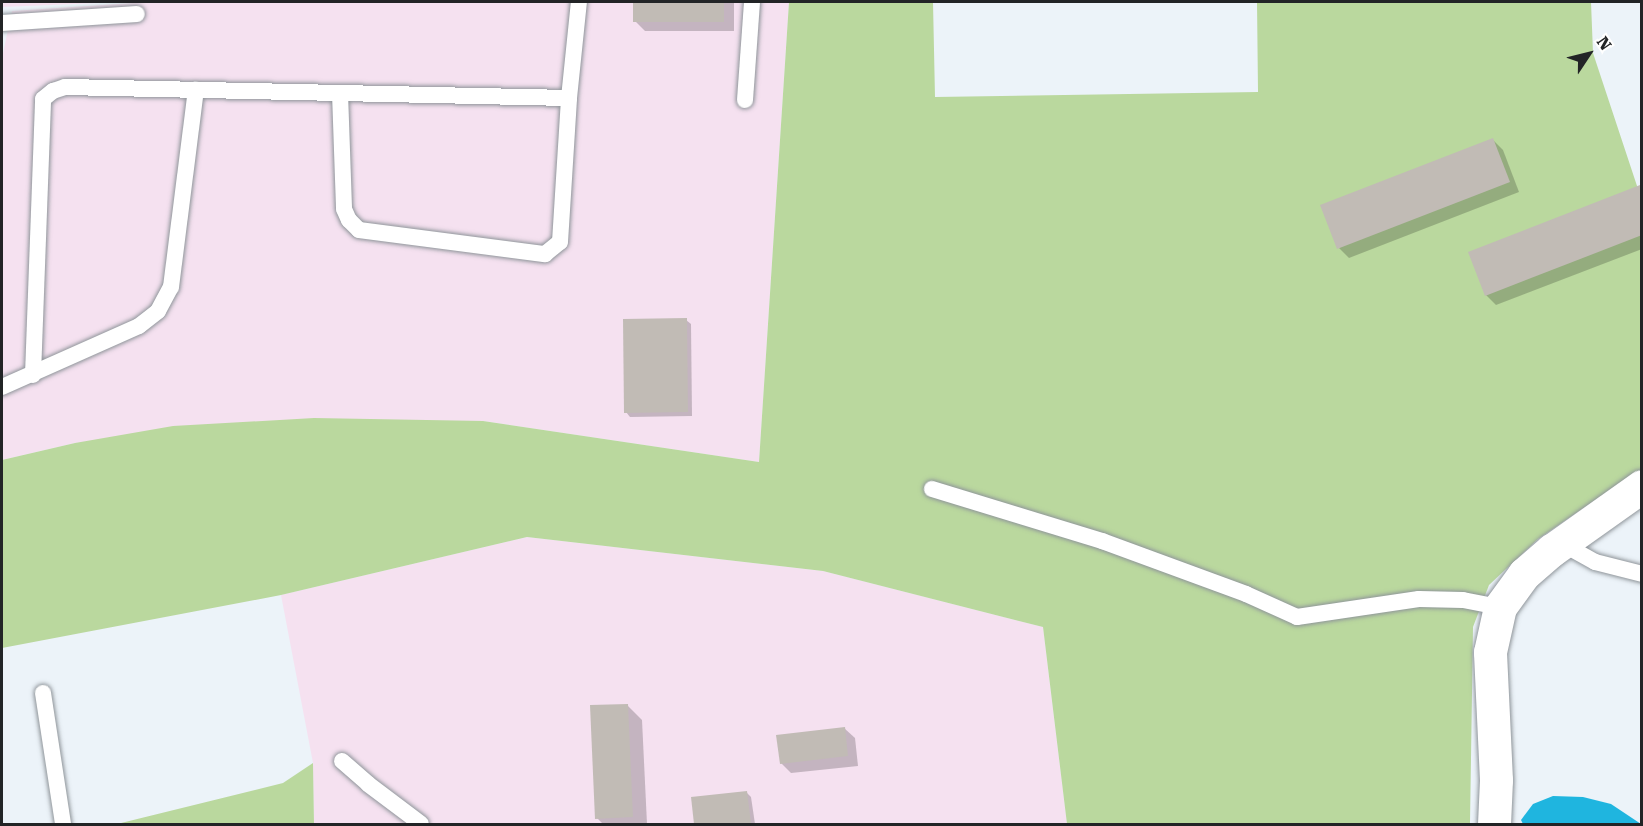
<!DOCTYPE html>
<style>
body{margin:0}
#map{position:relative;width:1643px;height:826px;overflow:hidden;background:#ecf3f9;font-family:"Roboto Serif",serif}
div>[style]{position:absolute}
.industrial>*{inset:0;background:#f5e1f0}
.green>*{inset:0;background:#bad89e}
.water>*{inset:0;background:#1fb5df}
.shadow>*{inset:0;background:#0003}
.building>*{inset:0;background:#c1bbb5}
.roads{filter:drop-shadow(0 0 2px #8f959a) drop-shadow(0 0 2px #8f959a)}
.service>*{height:16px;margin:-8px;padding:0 8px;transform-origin:8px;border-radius:8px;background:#fff}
.minor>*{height:33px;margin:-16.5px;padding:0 16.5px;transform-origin:16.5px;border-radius:16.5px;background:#fff}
span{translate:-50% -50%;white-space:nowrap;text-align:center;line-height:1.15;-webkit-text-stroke:4.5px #fff;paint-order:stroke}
.frame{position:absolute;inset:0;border:3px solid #222426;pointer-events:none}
.north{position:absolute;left:1559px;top:24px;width:60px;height:60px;-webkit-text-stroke:4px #fff;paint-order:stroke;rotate:55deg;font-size:16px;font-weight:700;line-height:24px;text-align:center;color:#222426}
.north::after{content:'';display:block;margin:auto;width:21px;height:27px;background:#222426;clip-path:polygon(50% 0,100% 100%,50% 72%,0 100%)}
</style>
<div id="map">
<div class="industrial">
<div style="clip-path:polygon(2px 2px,123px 2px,2px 7px)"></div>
<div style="clip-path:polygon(148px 2px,789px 2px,759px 462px,483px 421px,75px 443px,2px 460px,2px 58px,12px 11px)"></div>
<div style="clip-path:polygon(527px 537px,823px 571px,1043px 627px,1067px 824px,314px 824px,313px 763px,281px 595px)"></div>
</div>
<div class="green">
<div style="clip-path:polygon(789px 2px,933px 2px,935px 97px,1258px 92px,1257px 2px,1591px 2px,1593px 53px,1641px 198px,1641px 486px,1601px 496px,1538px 539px,1489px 585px,1473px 627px,1470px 824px,1067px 824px,1043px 627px,823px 571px,527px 537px,281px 595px,2px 648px,2px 460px,75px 443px,173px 426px,314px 418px,483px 421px,759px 462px)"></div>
<div style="clip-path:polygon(313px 763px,314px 824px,117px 824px,283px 783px)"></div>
</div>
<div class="water">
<div style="clip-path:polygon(1553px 796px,1583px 797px,1611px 804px,1641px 824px,1523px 824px,1521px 820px,1533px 804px)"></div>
</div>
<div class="shadow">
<div style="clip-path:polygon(634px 2px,734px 2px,734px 31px,645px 31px,635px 21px)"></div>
<div style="clip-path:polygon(1493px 140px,1503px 150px,1519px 192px,1349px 258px,1339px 248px)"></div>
<div style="clip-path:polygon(1640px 187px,1642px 249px,1496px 305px,1486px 295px)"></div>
<div style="clip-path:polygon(686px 320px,691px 324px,692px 416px,630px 417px,626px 412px)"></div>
<div style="clip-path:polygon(627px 705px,642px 720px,647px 824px,603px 824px,597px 818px)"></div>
<div style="clip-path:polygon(844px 728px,855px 738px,858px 766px,791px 773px,781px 763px)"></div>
<div style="clip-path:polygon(746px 792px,751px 797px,755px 824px,695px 824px,692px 799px)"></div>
</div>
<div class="building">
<div style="clip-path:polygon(633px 2px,724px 2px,724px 22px,633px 22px)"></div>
<div style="clip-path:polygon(1493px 138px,1510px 182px,1337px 249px,1320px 205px)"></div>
<div style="clip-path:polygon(1640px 185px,1642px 235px,1485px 296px,1468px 252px)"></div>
<div style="clip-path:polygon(687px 318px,688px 412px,624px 413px,623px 319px)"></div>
<div style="clip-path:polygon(628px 704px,633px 817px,595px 819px,590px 705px)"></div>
<div style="clip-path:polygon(845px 727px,848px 756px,780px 764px,776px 735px)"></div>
<div style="clip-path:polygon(747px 791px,751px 823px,694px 824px,691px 797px)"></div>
</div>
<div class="roads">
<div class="service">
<div style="left:2px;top:23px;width:135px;rotate:-3.8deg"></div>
<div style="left:340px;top:93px;width:116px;rotate:88deg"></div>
<div style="left:344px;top:209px;width:12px;rotate:66deg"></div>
<div style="left:349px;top:220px;width:14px;rotate:45deg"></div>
<div style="left:359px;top:230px;width:188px;rotate:7.4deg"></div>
<div style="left:545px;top:254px;width:19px;rotate:-39deg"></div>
<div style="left:560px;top:242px;width:144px;rotate:-86.4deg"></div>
<div style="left:569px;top:98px;width:97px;rotate:-84.1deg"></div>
<div style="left:745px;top:100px;width:98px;rotate:-85.9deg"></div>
<div style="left:33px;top:375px;width:276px;rotate:-87.9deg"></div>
<div style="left:43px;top:99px;width:13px;rotate:-39deg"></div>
<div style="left:53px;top:91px;width:13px;rotate:-18deg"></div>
<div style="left:65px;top:87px;width:504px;rotate:1.25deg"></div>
<div style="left:2px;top:387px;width:150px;rotate:-24deg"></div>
<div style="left:139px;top:326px;width:24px;rotate:-38deg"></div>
<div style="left:158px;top:311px;width:27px;rotate:-62deg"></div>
<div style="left:171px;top:287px;width:199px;rotate:-82.8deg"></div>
<div style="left:932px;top:489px;width:178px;rotate:17deg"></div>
<div style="left:1102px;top:541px;width:153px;rotate:20.2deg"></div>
<div style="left:1246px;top:594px;width:56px;rotate:24.3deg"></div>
<div style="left:1297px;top:617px;width:123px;rotate:-8.4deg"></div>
<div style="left:1419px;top:599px;width:44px;rotate:1.3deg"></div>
<div style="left:1463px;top:600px;width:38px;rotate:11deg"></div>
<div style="left:1561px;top:543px;width:39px;rotate:29deg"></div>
<div style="left:1595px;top:562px;width:49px;rotate:14.3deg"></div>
<div style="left:43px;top:693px;width:133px;rotate:81.3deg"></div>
<div style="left:342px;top:761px;width:35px;rotate:41deg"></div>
<div style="left:368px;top:784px;width:66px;rotate:37deg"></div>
</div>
<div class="minor">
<div style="left:1494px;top:824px;width:44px;rotate:-87.4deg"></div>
<div style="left:1496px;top:780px;width:128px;rotate:-92.7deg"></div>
<div style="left:1490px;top:652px;width:46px;rotate:-77.5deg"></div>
<div style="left:1500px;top:607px;width:41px;rotate:-54deg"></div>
<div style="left:1524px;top:574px;width:37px;rotate:-41deg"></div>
<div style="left:1552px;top:550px;width:110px;rotate:-35.4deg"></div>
</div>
</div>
<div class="frame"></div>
<div class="north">N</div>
</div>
